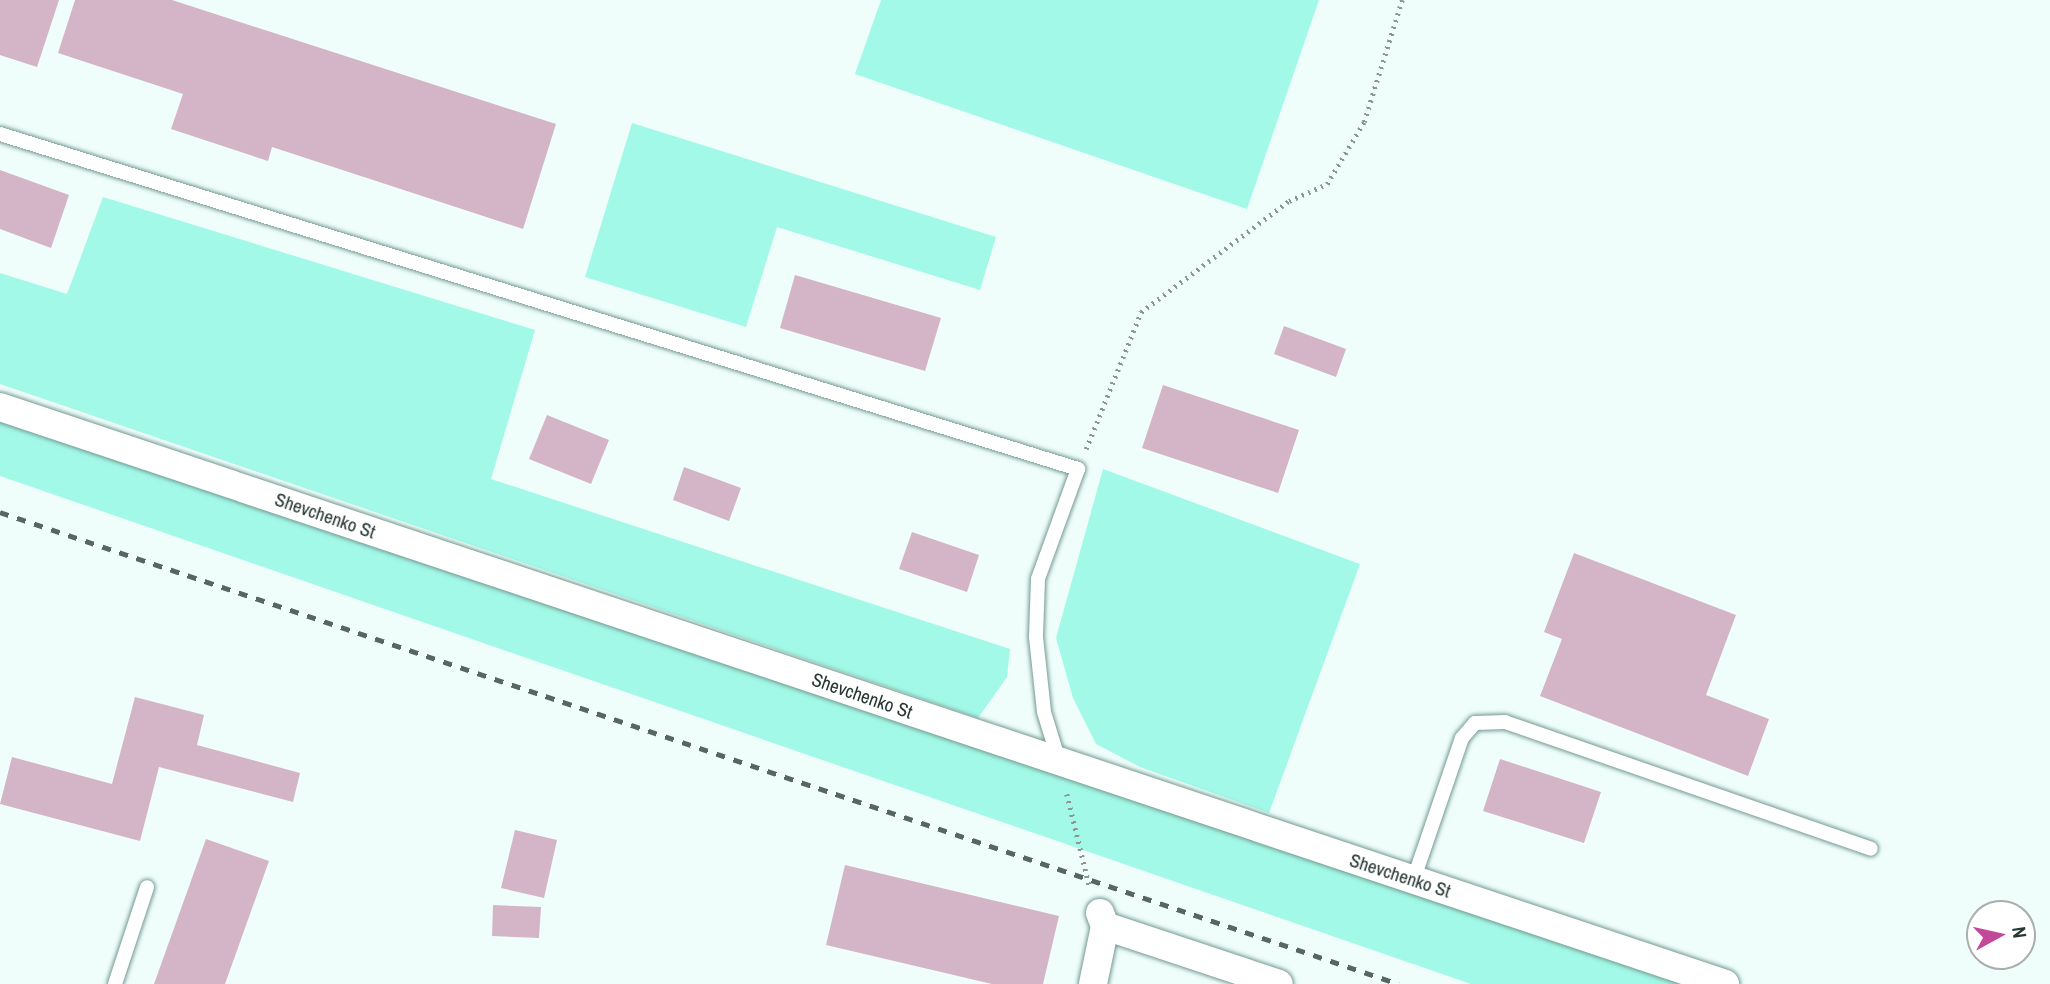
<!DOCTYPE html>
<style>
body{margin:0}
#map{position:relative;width:2050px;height:984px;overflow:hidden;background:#effefb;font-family:"Archivo Narrow",sans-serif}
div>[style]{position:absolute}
.green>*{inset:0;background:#a3f9e8}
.building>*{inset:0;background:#d4b5c7}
.path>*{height:4.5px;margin-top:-2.25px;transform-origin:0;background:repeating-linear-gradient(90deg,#889794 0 2px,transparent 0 7px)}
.roads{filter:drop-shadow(0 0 2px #749991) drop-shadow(0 0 2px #749991)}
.lane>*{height:14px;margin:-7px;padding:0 7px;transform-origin:7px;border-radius:7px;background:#fff}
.street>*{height:28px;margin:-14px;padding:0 14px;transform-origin:14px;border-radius:14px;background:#fff}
.rail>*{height:5px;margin-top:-2.5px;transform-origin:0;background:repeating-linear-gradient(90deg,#576663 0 9px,transparent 0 18px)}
span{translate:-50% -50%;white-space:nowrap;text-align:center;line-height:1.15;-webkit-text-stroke:5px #fff;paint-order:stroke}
.street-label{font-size:19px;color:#263633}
.north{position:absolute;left:1966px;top:900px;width:70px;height:70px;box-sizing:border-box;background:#fff;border:2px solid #a8afad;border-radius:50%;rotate:82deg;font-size:19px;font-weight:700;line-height:28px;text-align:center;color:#263633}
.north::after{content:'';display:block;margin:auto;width:24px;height:32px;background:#c34899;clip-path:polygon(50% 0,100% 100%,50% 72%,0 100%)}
</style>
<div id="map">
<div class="green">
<div style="clip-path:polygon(881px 0,1319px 0,1247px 209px,855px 74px)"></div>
<div style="clip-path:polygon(632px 123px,996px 237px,980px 290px,777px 227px,746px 327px,585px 277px)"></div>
<div style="clip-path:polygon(103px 197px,535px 330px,491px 479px,1010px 649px,1007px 677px,978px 718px,0 384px,0 273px,67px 294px)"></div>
<div style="clip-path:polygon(0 407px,1725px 984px,1471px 984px,0 476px)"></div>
<div style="clip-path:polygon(1103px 469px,1360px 564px,1269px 813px,1140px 767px,1096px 744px,1073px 698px,1056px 638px)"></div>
</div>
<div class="building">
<div style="clip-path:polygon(0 0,59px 0,37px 67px,0 55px)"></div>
<div style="clip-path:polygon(75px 0,172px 0,556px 124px,523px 229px,272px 147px,268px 161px,171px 129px,183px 94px,58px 53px)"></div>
<div style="clip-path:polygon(0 170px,69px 195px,51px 248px,0 229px)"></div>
<div style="clip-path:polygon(795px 275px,941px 318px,925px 371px,780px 328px)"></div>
<div style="clip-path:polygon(1284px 326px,1346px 349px,1336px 377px,1274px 354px)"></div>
<div style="clip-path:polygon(1163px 385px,1299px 430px,1278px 493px,1142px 448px)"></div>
<div style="clip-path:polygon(547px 415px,609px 440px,591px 484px,529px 459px)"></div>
<div style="clip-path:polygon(684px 467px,741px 488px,729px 521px,673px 500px)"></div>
<div style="clip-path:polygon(912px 532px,979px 555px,967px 592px,899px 569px)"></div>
<div style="clip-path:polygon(1574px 553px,1736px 615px,1706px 695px,1769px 719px,1748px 776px,1540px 696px,1562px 639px,1544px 632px)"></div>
<div style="clip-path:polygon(135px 697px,204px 715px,197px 745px,300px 773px,293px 802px,159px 767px,140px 841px,0 804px,12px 757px,112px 784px)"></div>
<div style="clip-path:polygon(1500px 759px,1601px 792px,1584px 843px,1483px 811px)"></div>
<div style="clip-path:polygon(515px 830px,557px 840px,544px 898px,501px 888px)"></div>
<div style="clip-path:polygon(206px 839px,269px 861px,225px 984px,154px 984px)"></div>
<div style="clip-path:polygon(845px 865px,1059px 916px,1043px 984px,992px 984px,826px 945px)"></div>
<div style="clip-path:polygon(493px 905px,541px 907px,539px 938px,492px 936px)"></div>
</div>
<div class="path">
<div style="left:1086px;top:449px;width:148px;rotate:-68.1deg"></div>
<div style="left:1141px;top:312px;width:185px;rotate:-36.9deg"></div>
<div style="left:1289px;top:201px;width:42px;rotate:-24.1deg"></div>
<div style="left:1327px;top:184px;width:72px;rotate:-59.2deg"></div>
<div style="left:1364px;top:122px;width:128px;rotate:-72.7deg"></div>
<div style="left:1067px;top:794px;width:97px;rotate:76.3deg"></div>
</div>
<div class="roads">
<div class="lane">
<div style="left:0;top:134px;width:1129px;rotate:17.26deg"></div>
<div style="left:1078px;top:469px;width:117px;rotate:110deg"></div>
<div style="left:1038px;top:579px;width:58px;rotate:92deg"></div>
<div style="left:1036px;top:637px;width:75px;rotate:83.9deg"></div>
<div style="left:1044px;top:712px;width:51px;rotate:73deg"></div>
<div style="left:1413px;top:881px;width:151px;rotate:-71.1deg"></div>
<div style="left:1462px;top:738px;width:20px;rotate:-49deg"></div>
<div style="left:1475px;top:723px;width:30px;rotate:-2deg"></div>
<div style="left:1505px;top:722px;width:387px;rotate:19.1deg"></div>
<div style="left:115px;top:984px;width:102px;rotate:-71.7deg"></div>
</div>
<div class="street">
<div style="left:0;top:407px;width:1819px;rotate:18.49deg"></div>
<div style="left:1105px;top:926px;width:183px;rotate:18.4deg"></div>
<div style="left:1093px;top:984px;width:59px;rotate:-78.3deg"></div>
<div style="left:1105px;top:926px;width:14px;rotate:-111deg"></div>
</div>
</div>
<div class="rail">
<div style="left:0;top:512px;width:1476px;rotate:18.64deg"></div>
</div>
<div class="street-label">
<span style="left:325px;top:516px;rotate:19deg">Shevchenko St</span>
<span style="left:862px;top:696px;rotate:19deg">Shevchenko St</span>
<span style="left:1400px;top:876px;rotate:18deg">Shevchenko St</span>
</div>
<div class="north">N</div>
</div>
